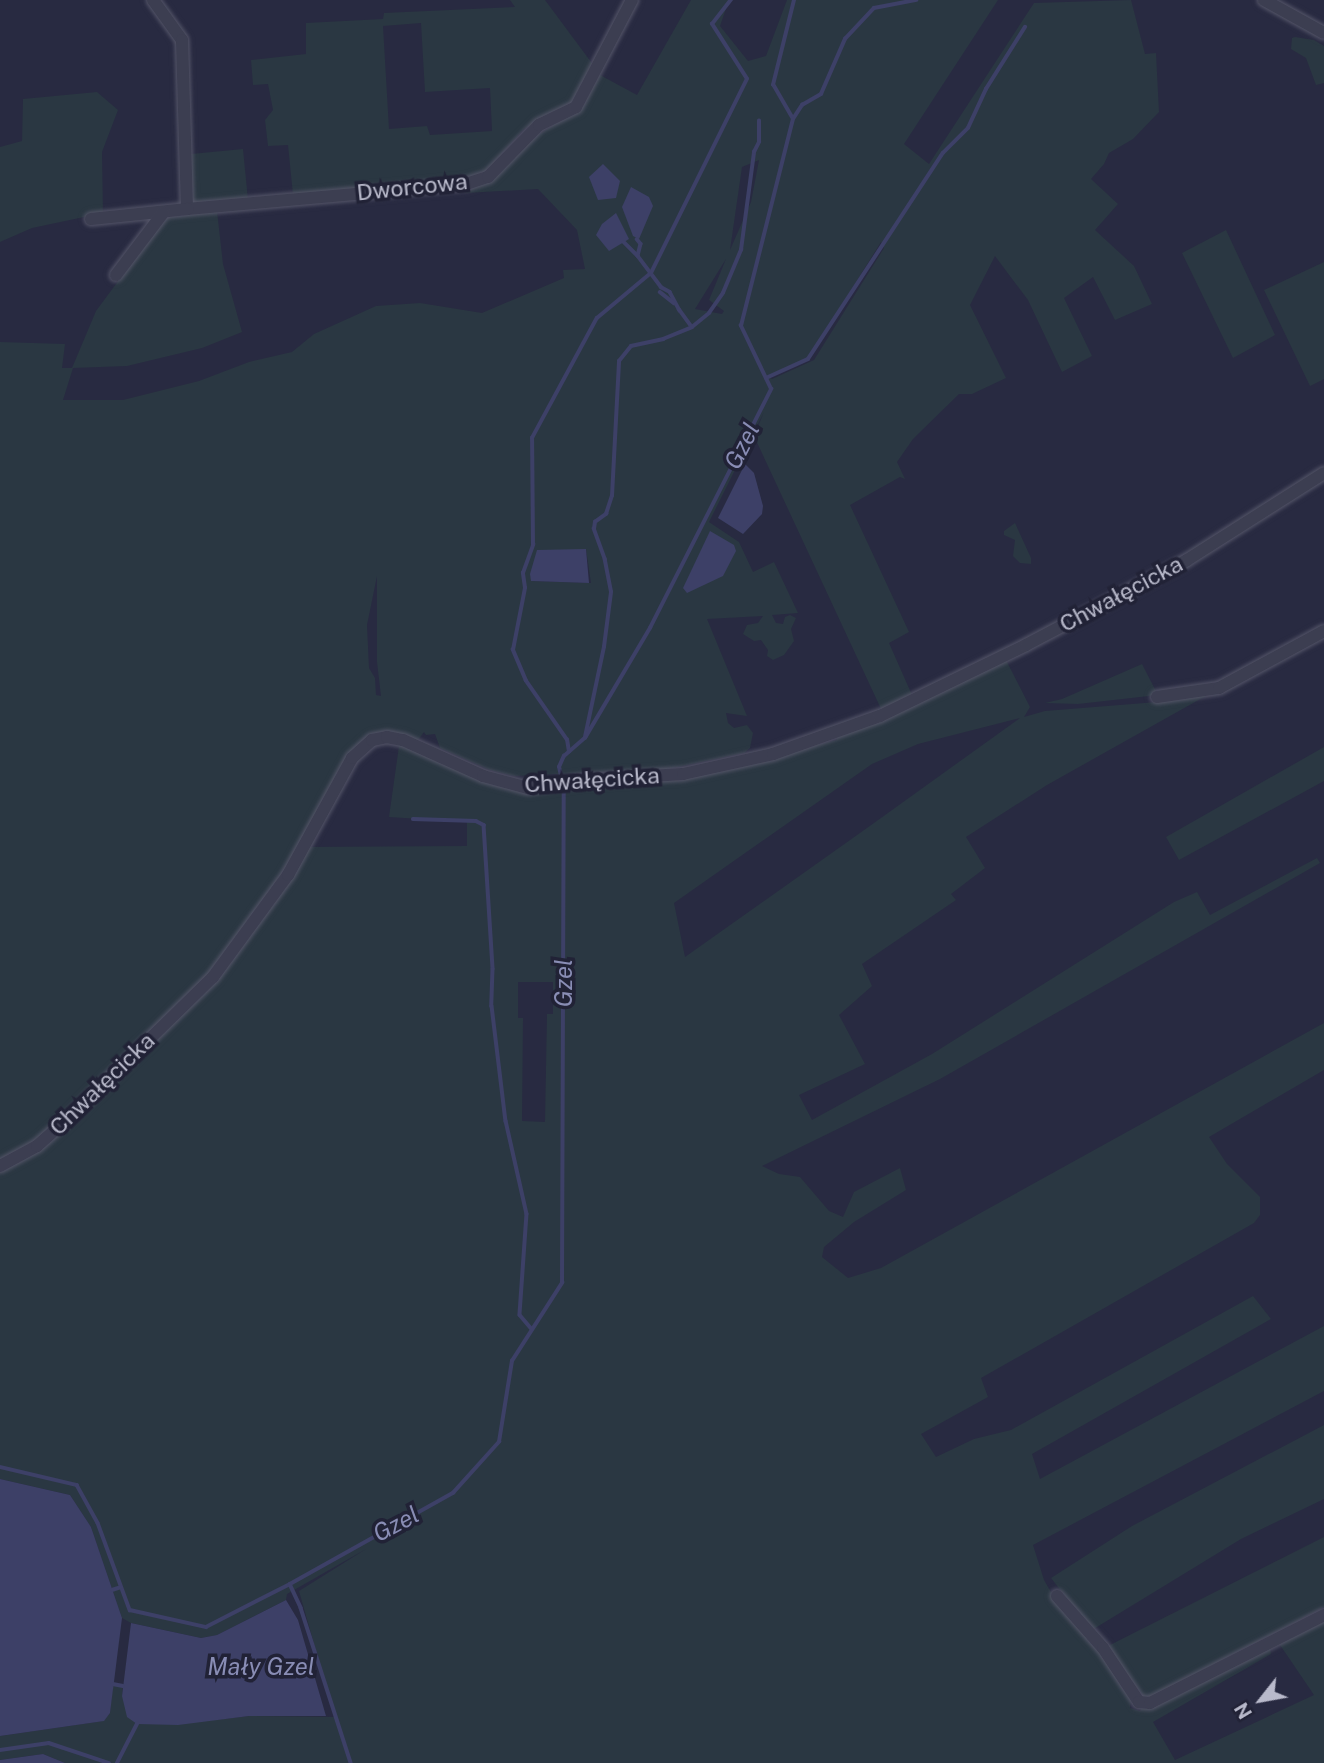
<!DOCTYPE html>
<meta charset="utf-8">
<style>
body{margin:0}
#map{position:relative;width:1324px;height:1763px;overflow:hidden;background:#282a41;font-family:"Public Sans",sans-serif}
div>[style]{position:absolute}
.green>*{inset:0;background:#2a3742}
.water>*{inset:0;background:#3d4067}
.stream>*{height:3.5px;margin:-1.75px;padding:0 1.75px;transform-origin:1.75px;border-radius:1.75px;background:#3d4067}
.roads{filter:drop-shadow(0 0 2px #545568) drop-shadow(0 0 2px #545568)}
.street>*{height:12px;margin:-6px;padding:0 6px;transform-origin:6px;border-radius:6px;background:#3c3e51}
span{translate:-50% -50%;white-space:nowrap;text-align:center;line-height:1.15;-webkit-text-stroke:7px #212236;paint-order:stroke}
.street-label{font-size:23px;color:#b9bacb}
.water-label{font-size:24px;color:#898db5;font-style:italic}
.north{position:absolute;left:1226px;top:1665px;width:70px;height:70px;-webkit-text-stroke:5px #212236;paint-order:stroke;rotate:239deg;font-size:19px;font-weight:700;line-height:28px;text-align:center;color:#b9bacb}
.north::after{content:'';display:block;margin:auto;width:24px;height:32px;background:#b9bacb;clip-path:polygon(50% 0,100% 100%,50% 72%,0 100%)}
</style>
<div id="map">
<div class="green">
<div style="clip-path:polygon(evenodd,510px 0,545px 0,594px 66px,577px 100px,524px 129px,486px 171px,456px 182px,293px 195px,288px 145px,268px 146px,265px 120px,273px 110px,268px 84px,253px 85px,251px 60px,306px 54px,306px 23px,383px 19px,384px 13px,515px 7px,510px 0,421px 23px,425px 92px,490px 88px,492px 131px,430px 135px,427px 126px,389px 129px,383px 26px,421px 23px)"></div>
<div style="clip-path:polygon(evenodd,691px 0,729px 0,720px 26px,748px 61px,766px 56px,787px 0,998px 0,904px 144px,929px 164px,1034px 3px,1131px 0,1145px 54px,1156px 53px,1159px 112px,1133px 139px,1109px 153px,1104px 164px,1091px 179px,1118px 204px,1095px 230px,1134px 266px,1152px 304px,1115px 320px,1093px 277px,1064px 298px,1092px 356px,1062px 372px,1028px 300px,995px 256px,970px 305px,1006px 378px,972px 394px,959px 394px,913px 439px,897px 462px,905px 479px,900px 477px,850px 505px,909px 632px,889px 643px,912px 695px,882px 711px,754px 436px,764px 412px,709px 522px,739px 542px,753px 572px,774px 562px,798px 613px,772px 615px,776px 623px,783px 624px,785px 617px,790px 615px,796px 618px,791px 629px,794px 641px,784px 655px,773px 660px,767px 656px,768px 650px,761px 640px,754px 641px,743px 634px,747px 625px,758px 623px,763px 616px,707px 619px,747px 716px,726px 713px,728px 723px,734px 728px,747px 725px,753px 733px,750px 748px,744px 753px,668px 769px,514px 776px,490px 770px,440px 748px,435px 734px,426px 735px,424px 732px,418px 740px,385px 734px,369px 738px,302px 847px,467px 846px,467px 822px,389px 817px,400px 739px,522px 789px,674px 779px,837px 740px,836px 736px,1006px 660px,1030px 707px,1024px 717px,1045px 711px,1157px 702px,1211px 693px,1047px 785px,966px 837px,985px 868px,951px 894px,956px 900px,862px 964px,872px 986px,839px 1015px,865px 1064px,799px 1095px,812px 1120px,932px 1054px,1174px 902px,1197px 892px,1210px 915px,1317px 858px,1320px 863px,940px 1079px,762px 1166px,779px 1174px,800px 1177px,829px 1211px,843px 1217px,854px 1192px,900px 1168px,906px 1190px,854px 1222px,824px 1247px,822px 1257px,848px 1278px,881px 1268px,1324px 1023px,1324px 1070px,1209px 1137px,1227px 1164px,1260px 1197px,1260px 1215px,1254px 1223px,981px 1378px,988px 1397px,921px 1434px,936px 1457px,974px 1439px,1011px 1430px,1253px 1296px,1271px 1319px,1032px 1454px,1040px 1479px,1324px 1326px,1324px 1391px,1033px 1545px,1044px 1580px,1055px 1599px,1090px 1635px,1131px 1697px,1130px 1708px,1140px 1711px,1143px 1705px,1270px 1648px,1271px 1654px,1153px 1722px,1175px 1760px,1314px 1695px,1278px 1642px,1324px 1619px,1324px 1763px,65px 1763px,43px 1754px,0 1760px,0 1736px,103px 1721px,110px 1713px,113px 1684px,123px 1686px,122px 1696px,215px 1720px,249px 1716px,335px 1717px,299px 1591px,366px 1549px,287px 1594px,286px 1600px,217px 1635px,201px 1638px,131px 1623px,122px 1618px,91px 1527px,70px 1495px,0 1479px,0 342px,65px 344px,62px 368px,72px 368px,96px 311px,165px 218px,217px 211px,223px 264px,242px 332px,202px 348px,127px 366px,73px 368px,63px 400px,123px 400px,199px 381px,249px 362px,292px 352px,314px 334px,376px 306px,420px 303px,482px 313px,564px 278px,563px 270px,585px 269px,577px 230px,538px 189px,465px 193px,487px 180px,530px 140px,582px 107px,600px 75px,637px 95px,691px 0,759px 160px,751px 202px,730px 250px,742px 167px,759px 160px,691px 0,881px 242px,884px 248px,814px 360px,772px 379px,769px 377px,808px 359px,881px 242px,691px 0,726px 259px,709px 300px,724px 311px,722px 314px,695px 309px,726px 259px,691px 0,586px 549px,591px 583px,531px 581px,586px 549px,691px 0,377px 576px,377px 662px,381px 696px,376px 695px,375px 678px,369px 668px,367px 625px,377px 576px,691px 0,1020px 718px,874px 823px,685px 957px,674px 903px,872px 764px,918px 744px,1020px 718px,691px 0,518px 982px,553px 982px,553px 1014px,547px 1014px,545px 1122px,522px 1121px,523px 1018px,518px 1018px,518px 982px)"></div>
<div style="clip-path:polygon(1295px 37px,1314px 40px,1324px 46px,1324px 83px,1316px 85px,1306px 58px,1291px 49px,1292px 38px)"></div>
<div style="clip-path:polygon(97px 92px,118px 110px,102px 152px,103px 213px,32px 228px,0 242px,0 147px,22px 141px,23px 99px)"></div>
<div style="clip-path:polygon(243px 149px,248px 200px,192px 203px,191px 154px)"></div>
<div style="clip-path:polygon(1226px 230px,1275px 335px,1233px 358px,1182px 253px)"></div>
<div style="clip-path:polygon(1324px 262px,1324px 379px,1310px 386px,1264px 290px)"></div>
<div style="clip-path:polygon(1015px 523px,1031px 558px,1031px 564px,1020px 563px,1013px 556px,1015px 540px,1004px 535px,1004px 531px)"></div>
<div style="clip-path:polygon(1142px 664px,1158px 695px,1078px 704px,1045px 703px,1062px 699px)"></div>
<div style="clip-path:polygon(1324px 747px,1324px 781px,1179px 860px,1166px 837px)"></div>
<div style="clip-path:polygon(1324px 1425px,1324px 1499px,1241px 1539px,1092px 1630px,1051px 1578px,1132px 1526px)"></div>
<div style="clip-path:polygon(1324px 1537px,1324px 1607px,1146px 1699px,1106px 1647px)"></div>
</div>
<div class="water">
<div style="clip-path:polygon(603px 164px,620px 181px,616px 198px,598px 200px,589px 177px)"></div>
<div style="clip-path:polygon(631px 187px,649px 197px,653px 206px,639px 239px,633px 236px,622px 207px)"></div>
<div style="clip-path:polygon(616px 213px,629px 239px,609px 251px,596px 235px,602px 224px)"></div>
<div style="clip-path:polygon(745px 464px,754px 473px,763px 506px,762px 514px,743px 534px,718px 518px)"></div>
<div style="clip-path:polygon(710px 531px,734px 545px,736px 551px,723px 576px,687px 593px,683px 588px)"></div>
<div style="clip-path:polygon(586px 549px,589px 583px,531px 581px,530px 574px,537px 550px)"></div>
<div style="clip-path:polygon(0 1479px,70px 1495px,91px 1527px,122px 1618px,110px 1713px,104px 1721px,0 1736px)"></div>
<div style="clip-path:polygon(286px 1600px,298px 1620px,326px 1716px,249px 1716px,178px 1725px,137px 1724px,127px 1717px,122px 1696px,131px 1623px,201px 1638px,217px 1635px)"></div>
<div style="clip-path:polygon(43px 1754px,65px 1763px,0 1763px,0 1760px)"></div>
</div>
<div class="stream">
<div style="left:793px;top:119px;width:39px;rotate:-120deg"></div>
<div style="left:773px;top:85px;width:88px;rotate:-76.1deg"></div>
<div style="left:637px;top:239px;width:6px;rotate:51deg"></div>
<div style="left:641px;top:244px;width:12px;rotate:104deg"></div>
<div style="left:638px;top:256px;width:39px;rotate:53deg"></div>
<div style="left:661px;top:287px;width:10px;rotate:29deg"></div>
<div style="left:670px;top:292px;width:21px;rotate:62deg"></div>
<div style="left:624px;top:242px;width:20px;rotate:45deg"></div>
<div style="left:660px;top:292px;width:18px;rotate:38deg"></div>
<div style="left:679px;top:309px;width:22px;rotate:54deg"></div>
<div style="left:766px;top:378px;width:46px;rotate:-24.3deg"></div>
<div style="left:808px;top:359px;width:246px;rotate:-56.8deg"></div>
<div style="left:943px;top:153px;width:35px;rotate:-45deg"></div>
<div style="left:968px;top:128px;width:43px;rotate:-65.2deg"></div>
<div style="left:986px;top:89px;width:73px;rotate:-57.8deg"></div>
<div style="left:585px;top:737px;width:92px;rotate:-78.1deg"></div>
<div style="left:604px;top:647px;width:55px;rotate:-82.7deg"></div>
<div style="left:611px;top:592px;width:33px;rotate:-101deg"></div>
<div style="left:605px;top:560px;width:33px;rotate:-110deg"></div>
<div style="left:594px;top:529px;width:7px;rotate:-82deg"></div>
<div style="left:595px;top:522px;width:14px;rotate:-36deg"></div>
<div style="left:606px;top:514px;width:19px;rotate:-72deg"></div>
<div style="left:612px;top:496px;width:135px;rotate:-87deg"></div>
<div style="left:619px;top:361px;width:19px;rotate:-51deg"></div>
<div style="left:631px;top:346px;width:33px;rotate:-12deg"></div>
<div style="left:663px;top:339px;width:31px;rotate:-22deg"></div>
<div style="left:692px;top:327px;width:22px;rotate:-39deg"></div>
<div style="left:709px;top:313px;width:24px;rotate:-55deg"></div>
<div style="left:723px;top:293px;width:47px;rotate:-67.3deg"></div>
<div style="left:741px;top:250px;width:99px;rotate:-82.4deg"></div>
<div style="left:754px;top:152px;width:11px;rotate:-63deg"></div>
<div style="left:759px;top:142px;width:21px;rotate:-90deg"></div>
<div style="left:569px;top:752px;width:12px;rotate:-99deg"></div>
<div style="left:567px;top:740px;width:72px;rotate:-124.8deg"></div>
<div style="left:526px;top:681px;width:34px;rotate:-113deg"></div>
<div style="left:513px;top:650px;width:63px;rotate:-79deg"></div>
<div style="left:525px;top:588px;width:15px;rotate:-98deg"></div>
<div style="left:523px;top:573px;width:30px;rotate:-70deg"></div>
<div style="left:533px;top:545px;width:107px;rotate:-90.5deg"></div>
<div style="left:532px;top:438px;width:136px;rotate:-61.6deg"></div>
<div style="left:597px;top:318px;width:70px;rotate:-39.8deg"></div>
<div style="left:651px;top:273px;width:216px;rotate:-63.7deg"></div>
<div style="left:747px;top:79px;width:65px;rotate:-122.5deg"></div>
<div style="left:712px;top:24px;width:31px;rotate:-52deg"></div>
<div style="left:562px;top:780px;width:13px;rotate:-103deg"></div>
<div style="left:559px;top:767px;width:12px;rotate:-66deg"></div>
<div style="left:564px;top:756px;width:28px;rotate:-41deg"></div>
<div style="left:585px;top:738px;width:128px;rotate:-59.4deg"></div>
<div style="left:650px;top:628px;width:268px;rotate:-63.1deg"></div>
<div style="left:771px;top:389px;width:70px;rotate:-115.5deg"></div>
<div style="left:741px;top:326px;width:213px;rotate:-75.9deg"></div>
<div style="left:793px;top:119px;width:17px;rotate:-57deg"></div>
<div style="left:802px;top:105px;width:22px;rotate:-30deg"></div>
<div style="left:821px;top:94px;width:60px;rotate:-66.4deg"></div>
<div style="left:845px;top:39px;width:42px;rotate:-46.9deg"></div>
<div style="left:874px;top:8px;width:43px;rotate:-10.8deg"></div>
<div style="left:413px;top:819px;width:63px;rotate:1.8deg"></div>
<div style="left:476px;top:821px;width:9px;rotate:27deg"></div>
<div style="left:484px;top:825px;width:144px;rotate:86.4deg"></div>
<div style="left:493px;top:969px;width:37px;rotate:92deg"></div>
<div style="left:492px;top:1006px;width:116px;rotate:83.1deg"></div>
<div style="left:506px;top:1121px;width:95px;rotate:77.3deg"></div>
<div style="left:527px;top:1214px;width:101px;rotate:94deg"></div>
<div style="left:520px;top:1315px;width:17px;rotate:50deg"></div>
<div style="left:0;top:1467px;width:79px;rotate:13.2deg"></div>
<div style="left:77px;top:1485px;width:43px;rotate:61.1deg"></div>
<div style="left:98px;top:1523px;width:93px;rotate:69.8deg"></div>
<div style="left:130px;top:1610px;width:78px;rotate:12.6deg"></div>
<div style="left:206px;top:1627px;width:94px;rotate:-27.1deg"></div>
<div style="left:290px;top:1584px;width:187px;rotate:-29.2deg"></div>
<div style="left:453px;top:1493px;width:69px;rotate:-48deg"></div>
<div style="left:499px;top:1442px;width:82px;rotate:-80.9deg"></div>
<div style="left:512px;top:1361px;width:93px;rotate:-57.3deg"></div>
<div style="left:562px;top:1283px;width:496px;rotate:-89.8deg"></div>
<div style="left:290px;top:1584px;width:26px;rotate:65deg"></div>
<div style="left:301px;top:1608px;width:163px;rotate:72.1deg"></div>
<div style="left:112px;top:1590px;width:9px;rotate:-18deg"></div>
<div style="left:113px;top:1684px;width:10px;rotate:11deg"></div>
<div style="left:0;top:1750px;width:49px;rotate:-8.1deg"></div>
<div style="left:49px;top:1743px;width:63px;rotate:18.4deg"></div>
<div style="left:117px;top:1763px;width:44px;rotate:-62.9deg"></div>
</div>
<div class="roads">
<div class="street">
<div style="left:153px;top:0;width:49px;rotate:54.1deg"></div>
<div style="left:182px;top:40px;width:169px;rotate:88.3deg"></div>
<div style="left:187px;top:209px;width:280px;rotate:-5.1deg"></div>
<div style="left:466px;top:184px;width:23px;rotate:-18deg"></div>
<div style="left:488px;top:177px;width:73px;rotate:-45.6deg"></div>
<div style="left:539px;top:125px;width:41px;rotate:-25.9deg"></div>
<div style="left:576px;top:107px;width:121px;rotate:-62.4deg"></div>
<div style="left:1264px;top:0;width:68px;rotate:28.8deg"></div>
<div style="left:91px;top:219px;width:97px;rotate:-5.9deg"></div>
<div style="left:116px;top:275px;width:78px;rotate:-52.8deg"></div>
<div style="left:1157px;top:697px;width:63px;rotate:-8.3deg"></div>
<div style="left:1219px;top:688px;width:119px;rotate:-28.5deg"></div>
<div style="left:0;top:1166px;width:42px;rotate:-28.4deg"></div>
<div style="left:37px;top:1146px;width:48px;rotate:-41.6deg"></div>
<div style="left:73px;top:1114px;width:196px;rotate:-44.4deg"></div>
<div style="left:213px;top:977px;width:127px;rotate:-53.7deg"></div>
<div style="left:288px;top:875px;width:133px;rotate:-61.3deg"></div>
<div style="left:352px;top:758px;width:27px;rotate:-42deg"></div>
<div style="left:372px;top:740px;width:15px;rotate:-11deg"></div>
<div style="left:387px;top:737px;width:16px;rotate:11deg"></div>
<div style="left:403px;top:740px;width:88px;rotate:24.2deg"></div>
<div style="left:483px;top:776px;width:47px;rotate:14.9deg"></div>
<div style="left:528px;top:788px;width:58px;rotate:-8deg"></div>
<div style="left:585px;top:780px;width:98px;rotate:-3.5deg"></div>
<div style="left:683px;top:774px;width:92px;rotate:-12.5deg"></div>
<div style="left:773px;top:754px;width:114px;rotate:-19.6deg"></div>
<div style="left:880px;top:716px;width:162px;rotate:-25.9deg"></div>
<div style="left:1026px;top:645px;width:182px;rotate:-27.8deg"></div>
<div style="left:1187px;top:560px;width:162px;rotate:-32.4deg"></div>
<div style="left:1057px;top:1596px;width:69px;rotate:48.5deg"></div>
<div style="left:1103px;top:1648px;width:65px;rotate:56.3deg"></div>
<div style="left:1139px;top:1702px;width:11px;rotate:5deg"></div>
<div style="left:1150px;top:1703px;width:195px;rotate:-26.8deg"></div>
</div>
</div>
<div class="street-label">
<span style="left:412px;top:187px;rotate:-6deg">Dworcowa</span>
<span style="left:1121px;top:594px;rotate:-28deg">Chwałęcicka</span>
<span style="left:592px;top:780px;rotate:-4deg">Chwałęcicka</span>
<span style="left:102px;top:1084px;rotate:-44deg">Chwałęcicka</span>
</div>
<div class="water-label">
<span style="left:742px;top:446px;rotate:-63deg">Gzel</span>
<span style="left:564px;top:983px;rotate:-90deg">Gzel</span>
<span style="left:396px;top:1524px;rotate:-28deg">Gzel</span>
<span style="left:261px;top:1667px">Mały Gzel</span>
</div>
<div class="north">N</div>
</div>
